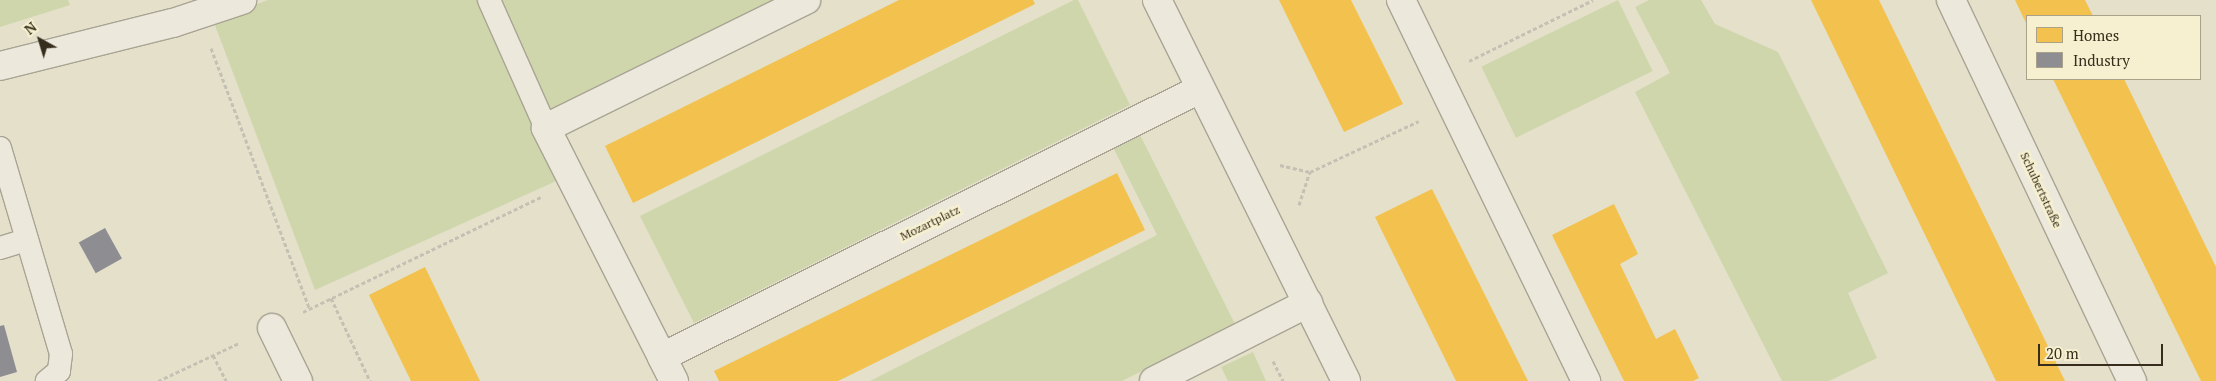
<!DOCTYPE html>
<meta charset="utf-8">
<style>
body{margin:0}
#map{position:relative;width:2216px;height:381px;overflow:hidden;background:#e4e0ca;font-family:"PT Serif",serif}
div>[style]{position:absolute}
.green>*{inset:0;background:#cfd6ac;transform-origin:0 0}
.homes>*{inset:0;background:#f2c14e}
.industry>*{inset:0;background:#8d8d92;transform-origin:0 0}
.path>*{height:3px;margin-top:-1.5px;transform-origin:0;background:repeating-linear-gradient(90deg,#c4c1b4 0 4px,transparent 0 6.5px)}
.roads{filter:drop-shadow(1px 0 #a9a494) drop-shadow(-1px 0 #a9a494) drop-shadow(0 1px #a9a494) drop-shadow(0 -1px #a9a494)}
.lane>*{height:22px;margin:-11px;padding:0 11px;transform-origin:11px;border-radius:11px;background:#ece9dc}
.street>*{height:28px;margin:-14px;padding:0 14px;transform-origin:14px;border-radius:14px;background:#ece9dc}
span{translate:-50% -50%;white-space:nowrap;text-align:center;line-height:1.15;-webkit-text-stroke:5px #f6f0d0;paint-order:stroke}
.street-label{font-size:12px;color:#372d1c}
.legend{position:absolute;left:2026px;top:15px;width:175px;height:65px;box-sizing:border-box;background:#f6f0d0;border:1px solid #aaa288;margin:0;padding:6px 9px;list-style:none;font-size:15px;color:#372d1c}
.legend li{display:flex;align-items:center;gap:10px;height:25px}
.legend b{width:25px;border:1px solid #aaa288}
.north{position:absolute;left:15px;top:15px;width:50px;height:50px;-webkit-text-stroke:4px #f6f0d0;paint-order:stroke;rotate:321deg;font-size:14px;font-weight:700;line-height:20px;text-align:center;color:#372d1c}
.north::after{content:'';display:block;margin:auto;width:18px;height:22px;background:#372d1c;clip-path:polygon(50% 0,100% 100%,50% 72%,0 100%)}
.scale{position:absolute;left:2038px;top:344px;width:125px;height:22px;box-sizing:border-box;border:2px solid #372d1c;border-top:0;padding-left:6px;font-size:15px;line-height:18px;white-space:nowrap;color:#372d1c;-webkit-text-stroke:4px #f6f0d0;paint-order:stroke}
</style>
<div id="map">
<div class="green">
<div style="clip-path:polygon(0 0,68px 0,70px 5px,0 27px)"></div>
<div style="clip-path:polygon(268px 0,792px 0,537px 124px,563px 178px,315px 290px,213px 20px)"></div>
<div style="clip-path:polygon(1074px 0,1078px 0,1130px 105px,694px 323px,640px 216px)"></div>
<div style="left:1618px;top:0;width:79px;height:152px;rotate:64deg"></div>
<div style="clip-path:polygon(1649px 0,1701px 0,1715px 24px,1778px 52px,1888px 273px,1848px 293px,1877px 358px,1829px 381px,1782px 381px,1635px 92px,1670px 73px,1635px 7px)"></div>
<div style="clip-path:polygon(1139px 133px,1235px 324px,1122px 381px,870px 381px,1157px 235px,1113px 147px)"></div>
<div style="clip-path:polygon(1253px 352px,1266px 381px,1228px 381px,1221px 367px)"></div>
</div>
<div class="homes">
<div style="clip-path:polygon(899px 0,1033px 0,1035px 4px,633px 203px,605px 146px)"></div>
<div style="clip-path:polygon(1279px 0,1351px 0,1403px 104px,1344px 132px)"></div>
<div style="clip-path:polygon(1811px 0,1879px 0,2065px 381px,1996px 381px)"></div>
<div style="clip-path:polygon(2015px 0,2085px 0,2093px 16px,2027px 16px,2027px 25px)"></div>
<div style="clip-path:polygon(2053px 79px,2124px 79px,2216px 267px,2216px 381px,2201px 381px)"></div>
<div style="clip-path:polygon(1117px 173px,1145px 230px,838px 381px,719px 381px,714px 371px)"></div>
<div style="clip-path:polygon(1432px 189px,1528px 381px,1456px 381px,1375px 217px)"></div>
<div style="clip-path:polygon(1614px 204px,1638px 254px,1620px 264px,1656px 339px,1675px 329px,1699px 378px,1693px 381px,1624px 381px,1552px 235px)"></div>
<div style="clip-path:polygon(425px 267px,453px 325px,480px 381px,411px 381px,369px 295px)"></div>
</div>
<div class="industry">
<div style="left:105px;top:228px;width:35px;height:30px;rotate:61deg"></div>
<div style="clip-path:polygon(4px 325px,17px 372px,0 377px,0 326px)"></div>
</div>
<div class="path">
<div style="left:211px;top:48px;width:278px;rotate:69.3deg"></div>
<div style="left:1469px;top:61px;width:138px;rotate:-26.2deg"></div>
<div style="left:1280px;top:165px;width:31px;rotate:13deg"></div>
<div style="left:1310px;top:172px;width:120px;rotate:-25.1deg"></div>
<div style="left:1299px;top:205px;width:35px;rotate:-72deg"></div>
<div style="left:331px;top:298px;width:92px;rotate:64.8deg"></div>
<div style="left:303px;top:312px;width:264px;rotate:-25.8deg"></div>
<div style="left:213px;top:355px;width:29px;rotate:63deg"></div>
<div style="left:1273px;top:361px;width:22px;rotate:63deg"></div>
<div style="left:158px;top:381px;width:89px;rotate:-25.1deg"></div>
</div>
<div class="roads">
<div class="lane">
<div style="left:489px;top:0;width:140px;rotate:66deg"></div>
<div style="left:0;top:148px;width:215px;rotate:73.5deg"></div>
<div style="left:61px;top:354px;width:17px;rotate:97deg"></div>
<div style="left:59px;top:371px;width:16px;rotate:140deg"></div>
<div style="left:0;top:248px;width:28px;rotate:-17deg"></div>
</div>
<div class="street">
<div style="left:1157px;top:0;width:425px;rotate:63.6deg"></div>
<div style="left:1401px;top:0;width:424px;rotate:64.1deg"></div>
<div style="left:1951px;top:0;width:422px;rotate:64.6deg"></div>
<div style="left:0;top:66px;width:178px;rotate:-14deg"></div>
<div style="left:173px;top:23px;width:73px;rotate:-18.4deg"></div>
<div style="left:272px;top:328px;width:59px;rotate:63.9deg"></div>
<div style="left:662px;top:357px;width:257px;rotate:-116.9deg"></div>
<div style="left:546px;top:128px;width:290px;rotate:-26.2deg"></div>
<div style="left:674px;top:381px;width:27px;rotate:-117deg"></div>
<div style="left:662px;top:357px;width:599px;rotate:-26.48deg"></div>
<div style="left:1154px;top:381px;width:173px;rotate:-26.9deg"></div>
</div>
</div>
<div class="street-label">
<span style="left:2041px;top:190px;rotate:65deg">Schubertstraße</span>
<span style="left:930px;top:223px;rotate:-26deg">Mozartplatz</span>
</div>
<ul class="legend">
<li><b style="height:14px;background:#f2c14e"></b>Homes</li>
<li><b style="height:14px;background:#8d8d92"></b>Industry</li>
</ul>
<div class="north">N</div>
<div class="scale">20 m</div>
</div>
